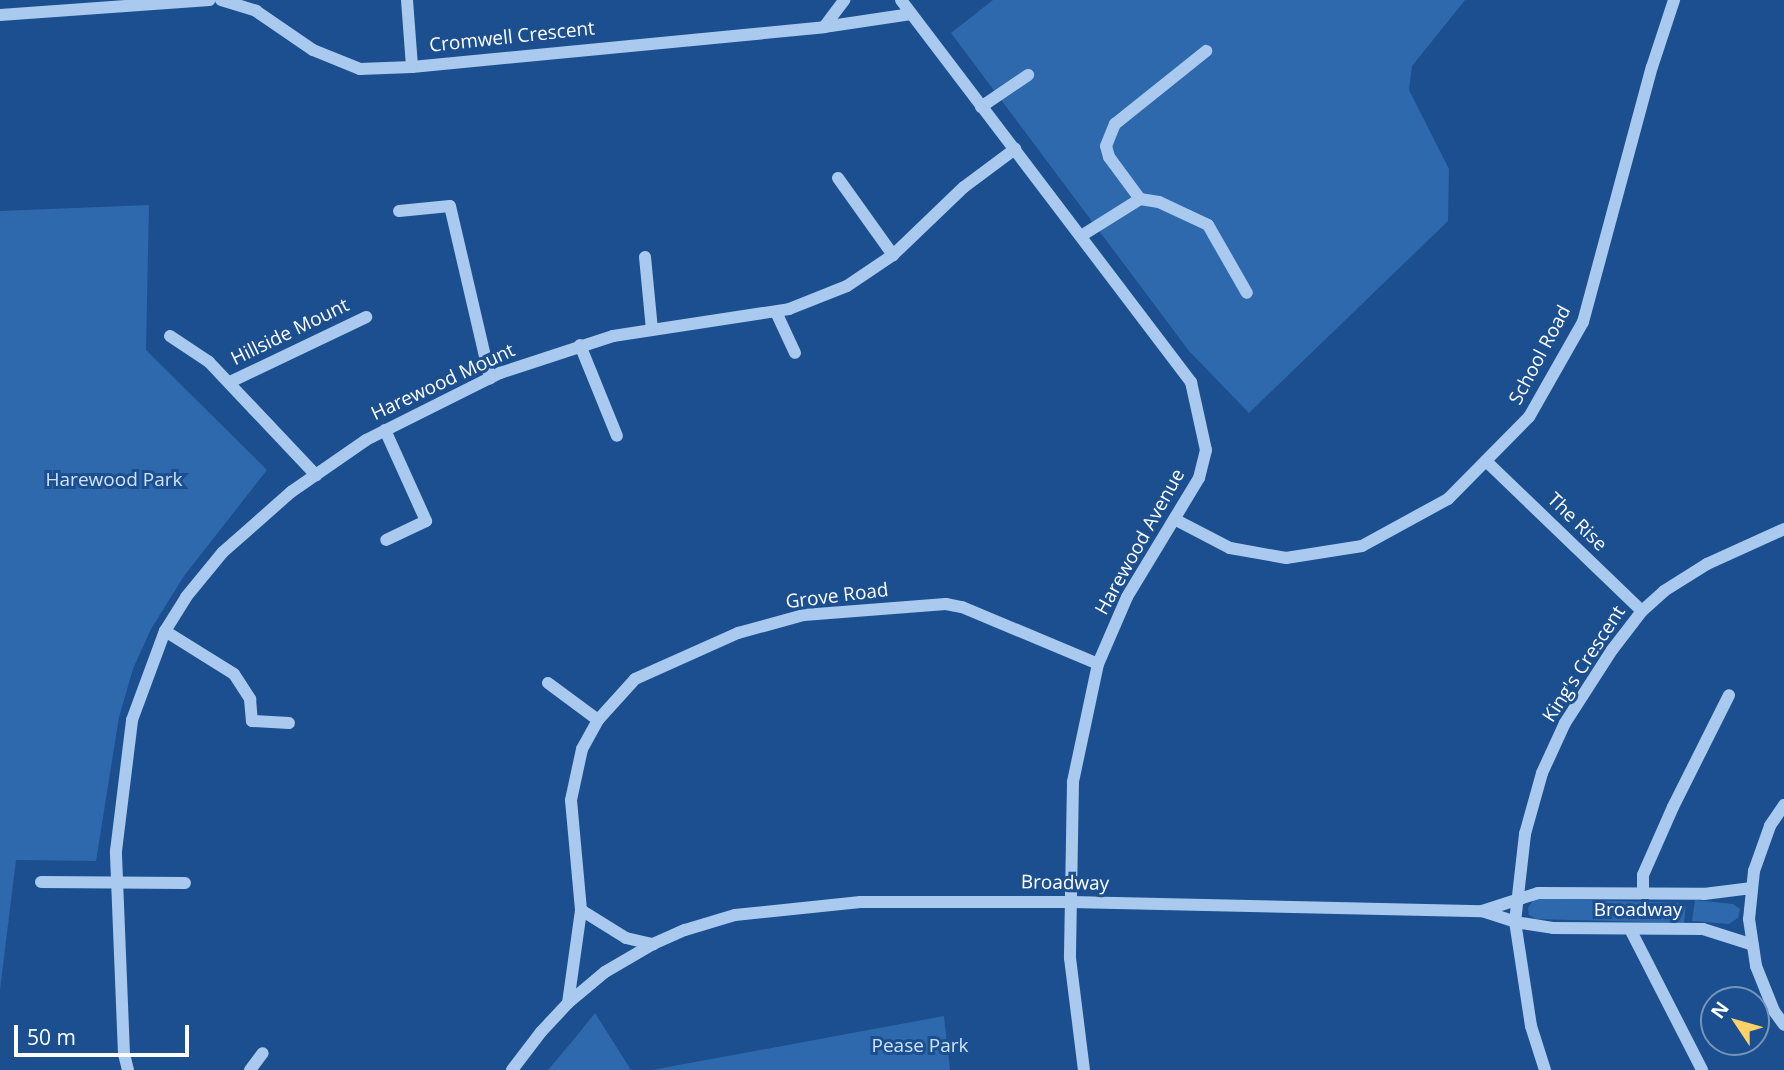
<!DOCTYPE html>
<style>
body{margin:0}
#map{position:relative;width:1784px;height:1070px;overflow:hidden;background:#1b4f8f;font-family:"Open Sans",sans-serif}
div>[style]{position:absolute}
.green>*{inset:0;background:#2e69ad}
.minor>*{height:12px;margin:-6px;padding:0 6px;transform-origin:6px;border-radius:6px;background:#a9c9ee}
span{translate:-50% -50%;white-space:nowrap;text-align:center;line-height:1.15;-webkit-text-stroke:6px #1b4f8f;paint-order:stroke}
.street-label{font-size:19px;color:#fff}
.park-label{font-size:19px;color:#cfe3fa}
.north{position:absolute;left:1700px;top:986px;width:70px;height:70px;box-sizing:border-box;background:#1b4f8f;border:2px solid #7695bc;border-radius:50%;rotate:306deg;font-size:19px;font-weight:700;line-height:28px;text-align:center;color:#fff}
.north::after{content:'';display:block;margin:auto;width:24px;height:32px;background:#ffd166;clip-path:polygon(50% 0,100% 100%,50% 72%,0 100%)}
.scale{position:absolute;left:14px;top:1025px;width:175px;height:32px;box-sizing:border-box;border:4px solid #fff;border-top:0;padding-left:9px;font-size:21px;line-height:24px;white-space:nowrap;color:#fff;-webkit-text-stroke:5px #1b4f8f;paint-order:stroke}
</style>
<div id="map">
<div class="green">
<div style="clip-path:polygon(993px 0,1465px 0,1412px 66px,1409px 90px,1449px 169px,1448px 221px,1249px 413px,1189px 351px,951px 33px)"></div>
<div style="clip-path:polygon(149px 205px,146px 350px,267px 470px,184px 576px,151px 629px,133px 669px,119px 717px,96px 861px,16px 860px,0 990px,0 211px)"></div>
<div style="clip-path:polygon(1534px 899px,1547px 899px,1686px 903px,1684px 923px,1536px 919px,1529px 915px,1528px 908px)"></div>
<div style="clip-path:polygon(1695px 900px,1733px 904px,1740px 909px,1738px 918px,1729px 924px,1692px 921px)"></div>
<div style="clip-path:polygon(595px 1013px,631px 1070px,548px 1070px,575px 1038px)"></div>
<div style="clip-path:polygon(944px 1016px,950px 1070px,652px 1070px)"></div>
</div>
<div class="minor">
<div style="left:221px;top:0;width:37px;rotate:17deg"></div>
<div style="left:256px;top:11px;width:69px;rotate:34.4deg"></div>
<div style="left:313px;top:50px;width:51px;rotate:22deg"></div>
<div style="left:360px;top:69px;width:52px;rotate:-2.2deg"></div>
<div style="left:412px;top:67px;width:414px;rotate:-5.5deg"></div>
<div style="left:824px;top:27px;width:88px;rotate:-8.5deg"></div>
<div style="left:407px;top:0;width:67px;rotate:85.7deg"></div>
<div style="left:901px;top:0;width:480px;rotate:52.8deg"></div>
<div style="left:1191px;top:382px;width:70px;rotate:77.6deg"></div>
<div style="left:1206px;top:450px;width:29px;rotate:104deg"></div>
<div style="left:1199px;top:478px;width:139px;rotate:121.2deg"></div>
<div style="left:1127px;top:597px;width:73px;rotate:113.4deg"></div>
<div style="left:1098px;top:664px;width:121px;rotate:102deg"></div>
<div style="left:1073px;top:782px;width:176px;rotate:91deg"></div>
<div style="left:1070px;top:958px;width:113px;rotate:82.9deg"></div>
<div style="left:0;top:15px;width:210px;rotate:-4.1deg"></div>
<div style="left:824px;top:27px;width:34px;rotate:-53deg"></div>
<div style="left:981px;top:107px;width:57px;rotate:-34.2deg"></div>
<div style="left:838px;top:178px;width:95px;rotate:54.5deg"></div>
<div style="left:1140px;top:199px;width:52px;rotate:-126.4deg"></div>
<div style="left:1109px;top:157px;width:11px;rotate:-105deg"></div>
<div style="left:1106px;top:146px;width:24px;rotate:-68deg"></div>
<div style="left:1115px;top:124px;width:117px;rotate:-38.7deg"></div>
<div style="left:399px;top:211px;width:51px;rotate:-5.6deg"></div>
<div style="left:450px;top:206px;width:177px;rotate:76.9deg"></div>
<div style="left:1081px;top:236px;width:70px;rotate:-32.1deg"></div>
<div style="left:1140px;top:199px;width:19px;rotate:9deg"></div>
<div style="left:1159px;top:202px;width:54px;rotate:25.1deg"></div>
<div style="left:1208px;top:225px;width:78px;rotate:60.2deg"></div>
<div style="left:645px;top:257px;width:73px;rotate:84.5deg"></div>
<div style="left:776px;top:312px;width:45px;rotate:65.1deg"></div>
<div style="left:170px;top:336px;width:47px;rotate:33.7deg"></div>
<div style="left:209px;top:362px;width:156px;rotate:46.6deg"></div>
<div style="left:580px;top:345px;width:98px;rotate:67.9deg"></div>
<div style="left:230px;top:382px;width:151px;rotate:-25.5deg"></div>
<div style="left:385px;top:430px;width:100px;rotate:65.7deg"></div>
<div style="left:426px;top:521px;width:44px;rotate:154.6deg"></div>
<div style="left:1486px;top:461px;width:216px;rotate:43.9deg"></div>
<div style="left:1176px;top:520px;width:61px;rotate:27.4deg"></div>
<div style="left:1230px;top:548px;width:57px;rotate:10.1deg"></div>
<div style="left:1286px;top:558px;width:77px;rotate:-9deg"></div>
<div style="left:1362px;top:546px;width:98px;rotate:-28.7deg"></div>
<div style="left:1448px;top:499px;width:115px;rotate:-45.4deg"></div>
<div style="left:1529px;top:417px;width:109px;rotate:-60.4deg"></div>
<div style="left:1583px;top:322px;width:264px;rotate:-74.9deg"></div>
<div style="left:1652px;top:67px;width:71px;rotate:-71.8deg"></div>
<div style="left:165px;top:631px;width:81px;rotate:31.9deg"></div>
<div style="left:234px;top:674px;width:30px;rotate:57deg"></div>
<div style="left:250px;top:699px;width:22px;rotate:85deg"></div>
<div style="left:252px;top:721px;width:37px;rotate:3deg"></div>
<div style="left:548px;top:683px;width:62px;rotate:36.5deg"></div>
<div style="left:1784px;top:805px;width:25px;rotate:124deg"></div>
<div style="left:1770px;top:826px;width:48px;rotate:109.6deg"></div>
<div style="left:1754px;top:871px;width:48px;rotate:95.9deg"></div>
<div style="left:1749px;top:919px;width:48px;rotate:81.5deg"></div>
<div style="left:1756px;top:966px;width:48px;rotate:68.2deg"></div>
<div style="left:1774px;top:1011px;width:17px;rotate:54deg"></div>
<div style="left:41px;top:882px;width:144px;rotate:0.4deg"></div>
<div style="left:1643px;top:893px;width:18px;rotate:-90deg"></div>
<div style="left:1643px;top:875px;width:74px;rotate:-66.2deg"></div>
<div style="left:1673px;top:807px;width:125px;rotate:-63.4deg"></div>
<div style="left:581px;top:910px;width:53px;rotate:31.9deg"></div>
<div style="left:626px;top:938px;width:28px;rotate:13deg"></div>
<div style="left:1482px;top:911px;width:59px;rotate:-17.8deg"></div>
<div style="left:1538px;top:893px;width:166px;rotate:0.3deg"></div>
<div style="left:1704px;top:894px;width:48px;rotate:-7.1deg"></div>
<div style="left:1630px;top:929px;width:158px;rotate:62.9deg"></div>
<div style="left:568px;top:1003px;width:94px;rotate:-82deg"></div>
<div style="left:581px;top:910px;width:110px;rotate:-95.2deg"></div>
<div style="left:571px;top:800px;width:52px;rotate:-77.8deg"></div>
<div style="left:582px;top:749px;width:33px;rotate:-61deg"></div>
<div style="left:598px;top:720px;width:55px;rotate:-47.9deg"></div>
<div style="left:635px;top:679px;width:113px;rotate:-24.1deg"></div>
<div style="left:738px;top:633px;width:68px;rotate:-15.3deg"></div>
<div style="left:804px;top:615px;width:142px;rotate:-4.4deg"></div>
<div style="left:946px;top:604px;width:16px;rotate:11deg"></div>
<div style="left:962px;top:607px;width:147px;rotate:22.7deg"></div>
<div style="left:128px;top:1070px;width:16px;rotate:-104deg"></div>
<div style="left:124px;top:1054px;width:203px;rotate:-92.3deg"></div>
<div style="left:116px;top:851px;width:132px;rotate:-83deg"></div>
<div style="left:132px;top:720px;width:95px;rotate:-69.7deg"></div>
<div style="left:165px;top:631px;width:40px;rotate:-58deg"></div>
<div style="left:186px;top:597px;width:58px;rotate:-50.6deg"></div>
<div style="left:223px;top:552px;width:91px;rotate:-41.4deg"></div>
<div style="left:291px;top:492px;width:91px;rotate:-34.7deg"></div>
<div style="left:366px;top:440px;width:150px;rotate:-26.6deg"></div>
<div style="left:500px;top:373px;width:119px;rotate:-18.1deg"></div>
<div style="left:613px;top:336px;width:178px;rotate:-8.7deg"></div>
<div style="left:789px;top:309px;width:62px;rotate:-21.6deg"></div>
<div style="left:847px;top:286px;width:55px;rotate:-34deg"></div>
<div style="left:893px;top:255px;width:98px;rotate:-43.8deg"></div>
<div style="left:964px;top:187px;width:64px;rotate:-36.7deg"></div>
<div style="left:250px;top:1070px;width:21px;rotate:-53deg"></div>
<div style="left:512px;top:1070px;width:48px;rotate:-52.7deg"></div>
<div style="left:541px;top:1032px;width:40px;rotate:-47deg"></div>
<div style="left:568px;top:1003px;width:48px;rotate:-40deg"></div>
<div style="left:605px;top:972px;width:56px;rotate:-30.3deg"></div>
<div style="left:653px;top:944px;width:35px;rotate:-24deg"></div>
<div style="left:685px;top:930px;width:52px;rotate:-16.7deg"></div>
<div style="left:735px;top:915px;width:126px;rotate:-5.9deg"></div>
<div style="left:860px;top:902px;width:211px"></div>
<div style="left:1071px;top:902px;width:411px;rotate:1.3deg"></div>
<div style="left:1482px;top:911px;width:35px;rotate:18deg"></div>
<div style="left:1515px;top:922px;width:38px;rotate:9deg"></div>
<div style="left:1553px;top:928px;width:150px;rotate:0.4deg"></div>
<div style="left:1703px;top:929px;width:52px;rotate:17.7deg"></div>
<div style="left:1545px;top:1070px;width:46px;rotate:-107.7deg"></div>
<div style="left:1531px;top:1026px;width:105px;rotate:-98.7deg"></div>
<div style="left:1515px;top:922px;width:89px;rotate:-83.5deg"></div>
<div style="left:1525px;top:834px;width:63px;rotate:-74.4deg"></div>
<div style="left:1542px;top:773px;width:55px;rotate:-65.3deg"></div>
<div style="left:1565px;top:723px;width:87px;rotate:-57.2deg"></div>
<div style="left:1612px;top:650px;width:49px;rotate:-52.4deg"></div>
<div style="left:1642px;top:611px;width:30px;rotate:-42deg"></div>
<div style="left:1664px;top:591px;width:51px;rotate:-32.1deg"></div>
<div style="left:1707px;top:564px;width:85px;rotate:-24.4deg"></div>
</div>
<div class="street-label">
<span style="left:512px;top:37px;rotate:-6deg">Cromwell Crescent</span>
<span style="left:290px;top:332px;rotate:-26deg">Hillside Mount</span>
<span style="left:1540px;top:355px;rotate:-62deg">School Road</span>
<span style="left:443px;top:382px;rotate:-25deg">Harewood Mount</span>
<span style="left:1577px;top:522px;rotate:44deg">The Rise</span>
<span style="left:1140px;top:542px;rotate:-61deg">Harewood Avenue</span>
<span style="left:837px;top:596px;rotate:-7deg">Grove Road</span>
<span style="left:1584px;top:664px;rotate:-57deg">King's Crescent</span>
<span style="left:1065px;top:883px;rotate:1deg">Broadway</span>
<span style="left:1638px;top:910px">Broadway</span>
</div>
<div class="park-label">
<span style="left:114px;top:480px">Harewood Park</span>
<span style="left:920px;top:1046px">Pease Park</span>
</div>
<div class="north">N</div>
<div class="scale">50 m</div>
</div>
